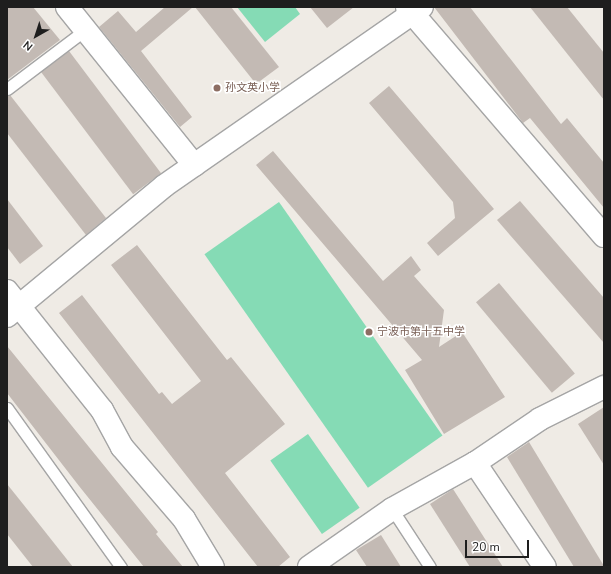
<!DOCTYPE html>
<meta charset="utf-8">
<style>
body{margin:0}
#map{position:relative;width:611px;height:574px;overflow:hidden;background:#efebe5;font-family:"Nunito Sans","Noto Sans SC",sans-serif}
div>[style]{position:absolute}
.pitch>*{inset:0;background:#85dbb5;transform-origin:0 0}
.building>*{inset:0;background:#c3bab4;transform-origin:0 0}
.roads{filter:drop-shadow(1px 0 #a5a5a5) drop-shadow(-1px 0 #a5a5a5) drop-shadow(0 1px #a5a5a5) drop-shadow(0 -1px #a5a5a5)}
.lane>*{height:11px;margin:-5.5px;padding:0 5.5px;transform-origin:5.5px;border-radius:5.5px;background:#fff}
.street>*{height:22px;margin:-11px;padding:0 11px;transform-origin:11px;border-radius:11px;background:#fff}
.dots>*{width:11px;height:11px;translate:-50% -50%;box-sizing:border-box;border:2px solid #fff;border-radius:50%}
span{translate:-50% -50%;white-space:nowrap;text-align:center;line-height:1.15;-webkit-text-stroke:3px #fff;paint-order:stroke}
.education-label{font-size:11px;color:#785e54}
.left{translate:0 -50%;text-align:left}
.frame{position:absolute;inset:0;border:8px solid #1e1e1e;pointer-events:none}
.north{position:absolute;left:16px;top:16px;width:40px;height:40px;-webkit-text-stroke:3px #fff;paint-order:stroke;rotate:219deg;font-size:11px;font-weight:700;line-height:16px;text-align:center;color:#1e1e1e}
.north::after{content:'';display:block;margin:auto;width:14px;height:18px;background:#1e1e1e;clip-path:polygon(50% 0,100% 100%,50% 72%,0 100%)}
.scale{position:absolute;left:465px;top:540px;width:64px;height:18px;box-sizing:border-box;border:2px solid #1e1e1e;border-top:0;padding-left:5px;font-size:12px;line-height:14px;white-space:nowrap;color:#1e1e1e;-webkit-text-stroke:3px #fff;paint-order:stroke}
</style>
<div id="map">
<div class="pitch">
<div style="clip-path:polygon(237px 7px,295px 7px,300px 14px,265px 42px)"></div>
<div style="left:279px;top:202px;width:285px;height:91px;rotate:55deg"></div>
<div style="left:308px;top:434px;width:90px;height:46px;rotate:55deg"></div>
</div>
<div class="building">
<div style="clip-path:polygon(7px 7px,33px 7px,60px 40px,7px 80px)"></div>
<div style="clip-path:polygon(165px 7px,193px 7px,141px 51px,192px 117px,180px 127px,99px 27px,118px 11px,136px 32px)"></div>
<div style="clip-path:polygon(195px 7px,231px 7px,279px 67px,256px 84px)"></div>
<div style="clip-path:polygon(310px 7px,354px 7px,327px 28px)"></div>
<div style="clip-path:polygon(434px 7px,470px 7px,561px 124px,567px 118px,604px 163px,604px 208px,530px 118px,523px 123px,520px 119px)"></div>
<div style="clip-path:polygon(530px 7px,567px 7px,604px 53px,604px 100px)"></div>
<div style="left:69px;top:51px;width:153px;height:35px;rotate:53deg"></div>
<div style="clip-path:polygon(389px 86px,494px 209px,438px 256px,427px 243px,455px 218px,453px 202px,369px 103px)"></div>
<div style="clip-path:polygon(10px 95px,106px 218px,86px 235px,7px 133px,7px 96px)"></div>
<div style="clip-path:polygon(273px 151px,383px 281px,411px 256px,421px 270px,414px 276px,444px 310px,439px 347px,462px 332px,505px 397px,444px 434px,405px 370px,422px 360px,256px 165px)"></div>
<div style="clip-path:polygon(7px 199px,43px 246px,20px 264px,7px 247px)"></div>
<div style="clip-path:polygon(520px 201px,604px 298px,604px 343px,497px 220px)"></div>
<div style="clip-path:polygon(137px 245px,227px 360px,231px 357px,285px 424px,225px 473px,290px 557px,278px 567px,258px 567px,59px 313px,82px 295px,159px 394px,162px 392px,172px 404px,201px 381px,111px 265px)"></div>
<div style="left:499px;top:283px;width:118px;height:30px;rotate:50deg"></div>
<div style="clip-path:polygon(7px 346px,158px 532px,156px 534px,183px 567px,144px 567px,79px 486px,7px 393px)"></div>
<div style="clip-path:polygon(604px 407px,604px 465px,578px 424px)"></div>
<div style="clip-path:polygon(529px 442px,604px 566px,604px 567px,574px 567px,507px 457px)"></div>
<div style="clip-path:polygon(7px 484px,31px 514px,73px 567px,33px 567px,7px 534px)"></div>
<div style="clip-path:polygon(453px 489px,503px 567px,470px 567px,430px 504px)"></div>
<div style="clip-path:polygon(381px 535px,401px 567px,367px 567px,356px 550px)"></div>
</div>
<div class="roads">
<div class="lane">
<div style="left:7px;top:89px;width:98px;rotate:-37.1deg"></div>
<div style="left:7px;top:408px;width:196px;rotate:54.4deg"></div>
<div style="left:392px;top:509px;width:69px;rotate:56.8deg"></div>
</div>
<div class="street">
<div style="left:67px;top:7px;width:203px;rotate:51.2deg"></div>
<div style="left:407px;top:7px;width:302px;rotate:49.3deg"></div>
<div style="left:7px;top:291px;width:152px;rotate:51.4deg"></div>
<div style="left:102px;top:410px;width:42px;rotate:61.6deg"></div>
<div style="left:122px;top:447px;width:95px;rotate:49.3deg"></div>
<div style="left:184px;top:519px;width:56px;rotate:58.9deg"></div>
<div style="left:7px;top:316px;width:204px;rotate:-39.6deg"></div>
<div style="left:164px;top:186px;width:314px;rotate:-34.8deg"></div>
<div style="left:475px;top:463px;width:125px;rotate:56.1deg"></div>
<div style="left:309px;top:567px;width:101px;rotate:-34.9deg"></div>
<div style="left:392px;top:509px;width:95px;rotate:-29deg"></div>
<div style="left:475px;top:463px;width:78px;rotate:-34.1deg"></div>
<div style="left:540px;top:419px;width:72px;rotate:-26.6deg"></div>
</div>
</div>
<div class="dots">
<div style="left:217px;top:88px;background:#8d6e63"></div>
<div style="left:369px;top:332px;background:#8d6e63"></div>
</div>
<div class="education-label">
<span class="left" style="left:225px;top:88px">孙文英小学</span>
<span class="left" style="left:377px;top:332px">宁波市第十五中学</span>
</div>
<div class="frame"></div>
<div class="north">N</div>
<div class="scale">20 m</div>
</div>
